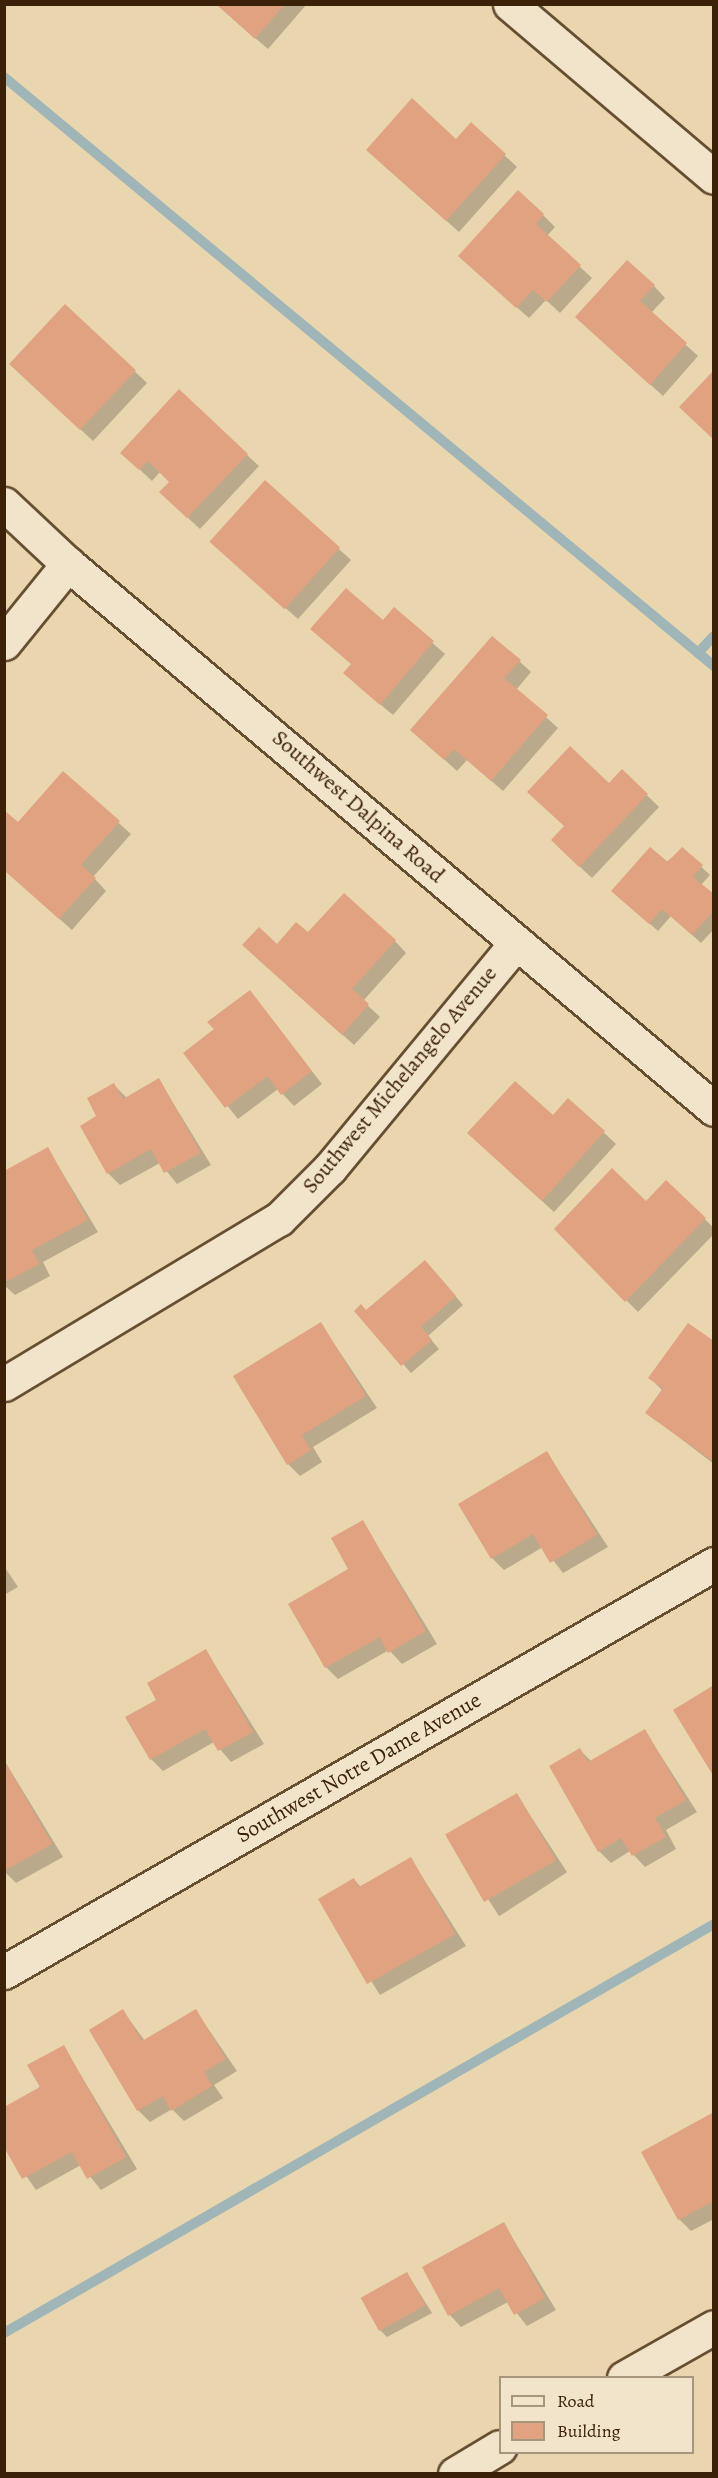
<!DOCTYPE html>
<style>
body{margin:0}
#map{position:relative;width:718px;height:2478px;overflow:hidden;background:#e9d5ae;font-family:Alegreya,serif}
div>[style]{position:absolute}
.shadow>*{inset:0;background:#0003;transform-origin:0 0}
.stream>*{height:10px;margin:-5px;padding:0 5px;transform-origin:5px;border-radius:5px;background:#9fb5b8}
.building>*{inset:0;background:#e0a281;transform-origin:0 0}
.roads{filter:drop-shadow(2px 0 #664e31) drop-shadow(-2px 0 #664e31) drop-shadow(0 2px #664e31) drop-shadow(0 -2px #664e31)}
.minor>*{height:33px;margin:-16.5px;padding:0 16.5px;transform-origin:16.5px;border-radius:16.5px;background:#f1e4ca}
.tertiary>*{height:33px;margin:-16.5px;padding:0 16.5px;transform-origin:16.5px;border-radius:16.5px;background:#f1e4ca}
span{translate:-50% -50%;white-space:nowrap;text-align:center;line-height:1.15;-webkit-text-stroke:4.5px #f1e4ca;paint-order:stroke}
.street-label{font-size:22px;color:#3b2107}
.frame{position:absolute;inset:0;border:6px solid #3b2107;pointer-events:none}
.legend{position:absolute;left:499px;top:2376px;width:195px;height:78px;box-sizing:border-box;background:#f1e4ca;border:2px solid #a8967c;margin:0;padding:8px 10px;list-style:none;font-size:18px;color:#3b2107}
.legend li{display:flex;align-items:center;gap:12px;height:30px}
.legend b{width:30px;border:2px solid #a8967c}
</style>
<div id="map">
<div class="shadow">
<div style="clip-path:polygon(216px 4px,307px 4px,268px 49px)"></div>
<div style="clip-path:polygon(471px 124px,517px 167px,459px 232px,380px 162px,456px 141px)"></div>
<div style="clip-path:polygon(543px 215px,555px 227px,547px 236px,592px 278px,560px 313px,546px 300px,529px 318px,472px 268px)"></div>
<div style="clip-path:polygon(654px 286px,665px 298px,651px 313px,698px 356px,663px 396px,589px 329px)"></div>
<div style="clip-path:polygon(65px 306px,147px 383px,93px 441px,23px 376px)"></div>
<div style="clip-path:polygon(122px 453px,247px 455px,259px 466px,200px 529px,173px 504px,171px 482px,160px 472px,152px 481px)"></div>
<div style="clip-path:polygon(265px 482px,351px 560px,298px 619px,224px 554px)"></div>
<div style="clip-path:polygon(394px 609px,445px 654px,393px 715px,357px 685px,352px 665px)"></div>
<div style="clip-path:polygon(519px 661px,531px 672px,516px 690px,558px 728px,503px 791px,467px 760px,457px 771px,412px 730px)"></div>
<div style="clip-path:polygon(622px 771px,659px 807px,592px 878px,564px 852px)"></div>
<div style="clip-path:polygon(63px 773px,131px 834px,93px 877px,106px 891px,72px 930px,4px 870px,18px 824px)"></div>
<div style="clip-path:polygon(682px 849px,710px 875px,701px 885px,714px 896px,714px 929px,701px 943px,671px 916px,658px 931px,622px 899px)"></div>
<div style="clip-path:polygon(308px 934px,395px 941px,406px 953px,363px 1001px,380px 1017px,354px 1045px,256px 957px)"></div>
<div style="clip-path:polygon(250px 992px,322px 1084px,294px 1106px,278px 1089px,238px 1119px,185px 1053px,216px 1030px)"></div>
<div style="clip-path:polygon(159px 1080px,211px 1165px,177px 1184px,160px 1163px,120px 1185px,108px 1173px,98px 1116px,114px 1085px,127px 1098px)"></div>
<div style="clip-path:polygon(569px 1100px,616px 1144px,554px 1212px,481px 1145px,553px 1117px)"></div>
<div style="clip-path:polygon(48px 1149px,98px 1232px,43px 1262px,50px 1276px,15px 1295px,4px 1285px,4px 1172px)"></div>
<div style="clip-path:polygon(666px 1182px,714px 1228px,714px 1234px,638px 1312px,556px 1229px,646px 1203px)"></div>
<div style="clip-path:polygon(433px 1270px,463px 1305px,428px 1336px,439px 1349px,411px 1373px,356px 1311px,367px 1312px)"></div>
<div style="clip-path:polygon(321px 1324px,377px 1408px,313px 1447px,322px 1462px,300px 1476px,288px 1464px)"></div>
<div style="clip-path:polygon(714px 1343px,714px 1464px,647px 1413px,663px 1391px,650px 1378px)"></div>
<div style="clip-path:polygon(547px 1453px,608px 1547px,563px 1573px,543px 1547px,504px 1570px,492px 1558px)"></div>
<div style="clip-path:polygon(363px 1522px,437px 1644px,402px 1664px,389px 1650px,338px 1679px,326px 1667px)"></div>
<div style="clip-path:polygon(4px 1566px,18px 1587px,4px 1595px)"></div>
<div style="clip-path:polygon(206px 1651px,264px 1744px,231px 1762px,214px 1742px,163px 1771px,151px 1759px,158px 1700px)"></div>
<div style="clip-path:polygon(645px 1731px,697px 1812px,666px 1830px,676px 1849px,645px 1867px,630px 1851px,611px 1863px,599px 1851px,580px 1750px,591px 1761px)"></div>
<div style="clip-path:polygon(4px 1760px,63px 1857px,16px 1883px,4px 1871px)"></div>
<div style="left:517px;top:1795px;width:92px;height:81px;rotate:57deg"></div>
<div style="clip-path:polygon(411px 1859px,466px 1946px,380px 1995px,320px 1899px,354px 1880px,361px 1887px)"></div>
<div style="clip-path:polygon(123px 2011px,145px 2041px,196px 2011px,237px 2071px,214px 2085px,223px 2098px,184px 2121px,172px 2109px,150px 2122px,138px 2110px)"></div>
<div style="clip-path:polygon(64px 2047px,137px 2169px,101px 2190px,81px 2165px,36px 2190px,4px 2144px)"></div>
<div style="clip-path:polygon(714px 2114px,714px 2219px,691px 2231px,679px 2219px)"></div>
<div style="clip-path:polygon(504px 2224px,556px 2310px,527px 2326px,508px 2302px,461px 2327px,450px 2315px)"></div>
<div style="clip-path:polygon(407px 2273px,432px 2313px,387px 2337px,379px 2329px)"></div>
</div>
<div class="stream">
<div style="left:4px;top:77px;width:923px;rotate:39.68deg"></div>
<div style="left:698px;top:653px;width:23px;rotate:-47deg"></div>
<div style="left:4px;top:2333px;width:819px;rotate:-29.94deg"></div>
</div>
<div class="building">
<div style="clip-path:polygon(216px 4px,285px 4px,255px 39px)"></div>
<div style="clip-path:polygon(412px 98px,456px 139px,471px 122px,506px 154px,446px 221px,366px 150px)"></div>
<div style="clip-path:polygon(518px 190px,544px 214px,536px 224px,581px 265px,547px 302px,533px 290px,516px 308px,458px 256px)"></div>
<div style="clip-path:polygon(627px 260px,655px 285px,640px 301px,687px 343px,650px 385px,575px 317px)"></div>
<div style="left:65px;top:304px;width:97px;height:82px;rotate:43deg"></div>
<div style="clip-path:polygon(714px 370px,714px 440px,679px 407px)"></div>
<div style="clip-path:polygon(179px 389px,248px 454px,187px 518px,159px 492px,169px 482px,148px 461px,139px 470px,120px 453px)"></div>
<div style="left:265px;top:480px;width:101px;height:83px;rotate:42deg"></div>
<div style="clip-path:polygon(346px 588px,383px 620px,394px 607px,434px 641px,380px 705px,343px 673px,351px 664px,310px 629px)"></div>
<div style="clip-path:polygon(492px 636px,521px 660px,504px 678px,548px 715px,491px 781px,454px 749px,444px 760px,410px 730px)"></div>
<div style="clip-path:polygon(570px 746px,609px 783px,622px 769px,648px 794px,579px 867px,551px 840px,564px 826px,527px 792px)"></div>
<div style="clip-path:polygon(63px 771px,120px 821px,81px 865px,96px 878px,59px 919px,4px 870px,4px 810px,18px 822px)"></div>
<div style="clip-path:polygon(650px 847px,668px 862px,682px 847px,703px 865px,693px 877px,714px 894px,714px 911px,692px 935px,662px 909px,649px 924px,611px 891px)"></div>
<div style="clip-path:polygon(344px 893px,396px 940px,352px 989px,369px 1004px,342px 1035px,242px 945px,259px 927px,277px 944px,296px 922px,308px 932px)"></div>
<div style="clip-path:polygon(250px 990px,312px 1071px,281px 1095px,267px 1076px,225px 1108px,183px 1053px,214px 1029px,207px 1022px)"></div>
<div style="clip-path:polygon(159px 1078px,201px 1153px,164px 1173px,151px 1149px,107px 1174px,80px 1126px,96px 1116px,87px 1098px,114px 1083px,123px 1099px)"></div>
<div style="clip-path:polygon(515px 1081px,553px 1115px,568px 1098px,605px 1131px,542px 1201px,467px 1133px)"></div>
<div style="clip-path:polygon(48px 1147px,88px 1220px,32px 1250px,39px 1264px,4px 1283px,4px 1171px)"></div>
<div style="clip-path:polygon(612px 1168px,646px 1201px,666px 1180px,706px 1218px,625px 1302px,554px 1229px)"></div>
<div style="clip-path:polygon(425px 1260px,456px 1296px,421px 1327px,432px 1340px,401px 1366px,354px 1311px,361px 1304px,366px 1310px)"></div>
<div style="clip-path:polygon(321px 1322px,366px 1396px,302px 1435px,311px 1450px,287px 1465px,233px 1376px)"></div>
<div style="clip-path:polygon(688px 1323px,714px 1341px,714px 1462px,645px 1413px,663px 1388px,648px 1378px)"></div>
<div style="clip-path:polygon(547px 1451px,597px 1535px,550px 1563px,533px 1534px,491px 1559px,458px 1504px)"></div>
<div style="clip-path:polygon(363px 1520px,426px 1631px,388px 1653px,380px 1637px,325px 1668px,288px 1604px,348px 1569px,331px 1538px)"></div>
<div style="clip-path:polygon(206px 1649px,253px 1732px,218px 1751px,205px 1729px,150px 1760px,125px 1717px,156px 1700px,147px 1683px)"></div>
<div style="clip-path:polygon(714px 1685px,714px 1777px,673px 1710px)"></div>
<div style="clip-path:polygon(645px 1729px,686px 1800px,655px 1818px,666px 1837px,632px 1856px,621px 1838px,598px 1852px,549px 1766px,580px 1748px,588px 1762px)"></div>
<div style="clip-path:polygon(4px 1760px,52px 1844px,4px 1871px)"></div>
<div style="left:517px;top:1793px;width:78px;height:83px;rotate:60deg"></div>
<div style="clip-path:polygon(411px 1857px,455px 1934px,367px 1984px,318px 1899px,354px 1878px,359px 1887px)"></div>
<div style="clip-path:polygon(123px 2009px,142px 2041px,196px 2009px,226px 2059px,204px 2072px,212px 2086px,171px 2111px,163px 2096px,137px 2111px,89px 2030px)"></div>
<div style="clip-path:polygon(64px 2045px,126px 2157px,87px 2179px,72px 2152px,22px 2179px,4px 2147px,4px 2107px,40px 2087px,27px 2065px)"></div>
<div style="clip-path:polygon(714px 2112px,714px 2201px,678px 2220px,641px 2152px)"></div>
<div style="clip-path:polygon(504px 2222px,545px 2298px,514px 2315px,499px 2288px,448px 2316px,422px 2267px)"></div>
<div style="left:407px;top:2272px;width:38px;height:53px;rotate:61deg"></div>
</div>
<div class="roads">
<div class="minor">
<div style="left:4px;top:504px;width:88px;rotate:43.2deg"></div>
<div style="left:68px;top:564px;width:845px;rotate:40.15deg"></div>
<div style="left:4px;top:643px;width:102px;rotate:-51deg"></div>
<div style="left:4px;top:1384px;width:321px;rotate:-31deg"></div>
<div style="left:279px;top:1219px;width:72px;rotate:-45deg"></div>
<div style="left:330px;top:1168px;width:292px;rotate:-50.4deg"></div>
<div style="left:4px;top:1972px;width:819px;rotate:-29.88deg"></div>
<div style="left:624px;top:2378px;width:103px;rotate:-29.5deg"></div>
<div style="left:455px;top:2474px;width:52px;rotate:-31deg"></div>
</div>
<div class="tertiary">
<div style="left:510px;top:4px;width:267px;rotate:40.3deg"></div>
</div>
</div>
<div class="street-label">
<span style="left:358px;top:807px;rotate:41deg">Southwest Dalpina Road</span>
<span style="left:400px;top:1080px;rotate:-50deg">Southwest Michelangelo Avenue</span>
<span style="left:359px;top:1768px;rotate:-30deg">Southwest Notre Dame Avenue</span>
</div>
<div class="frame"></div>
<ul class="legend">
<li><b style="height:8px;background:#f1e4ca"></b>Road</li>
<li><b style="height:16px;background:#e0a281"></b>Building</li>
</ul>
</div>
